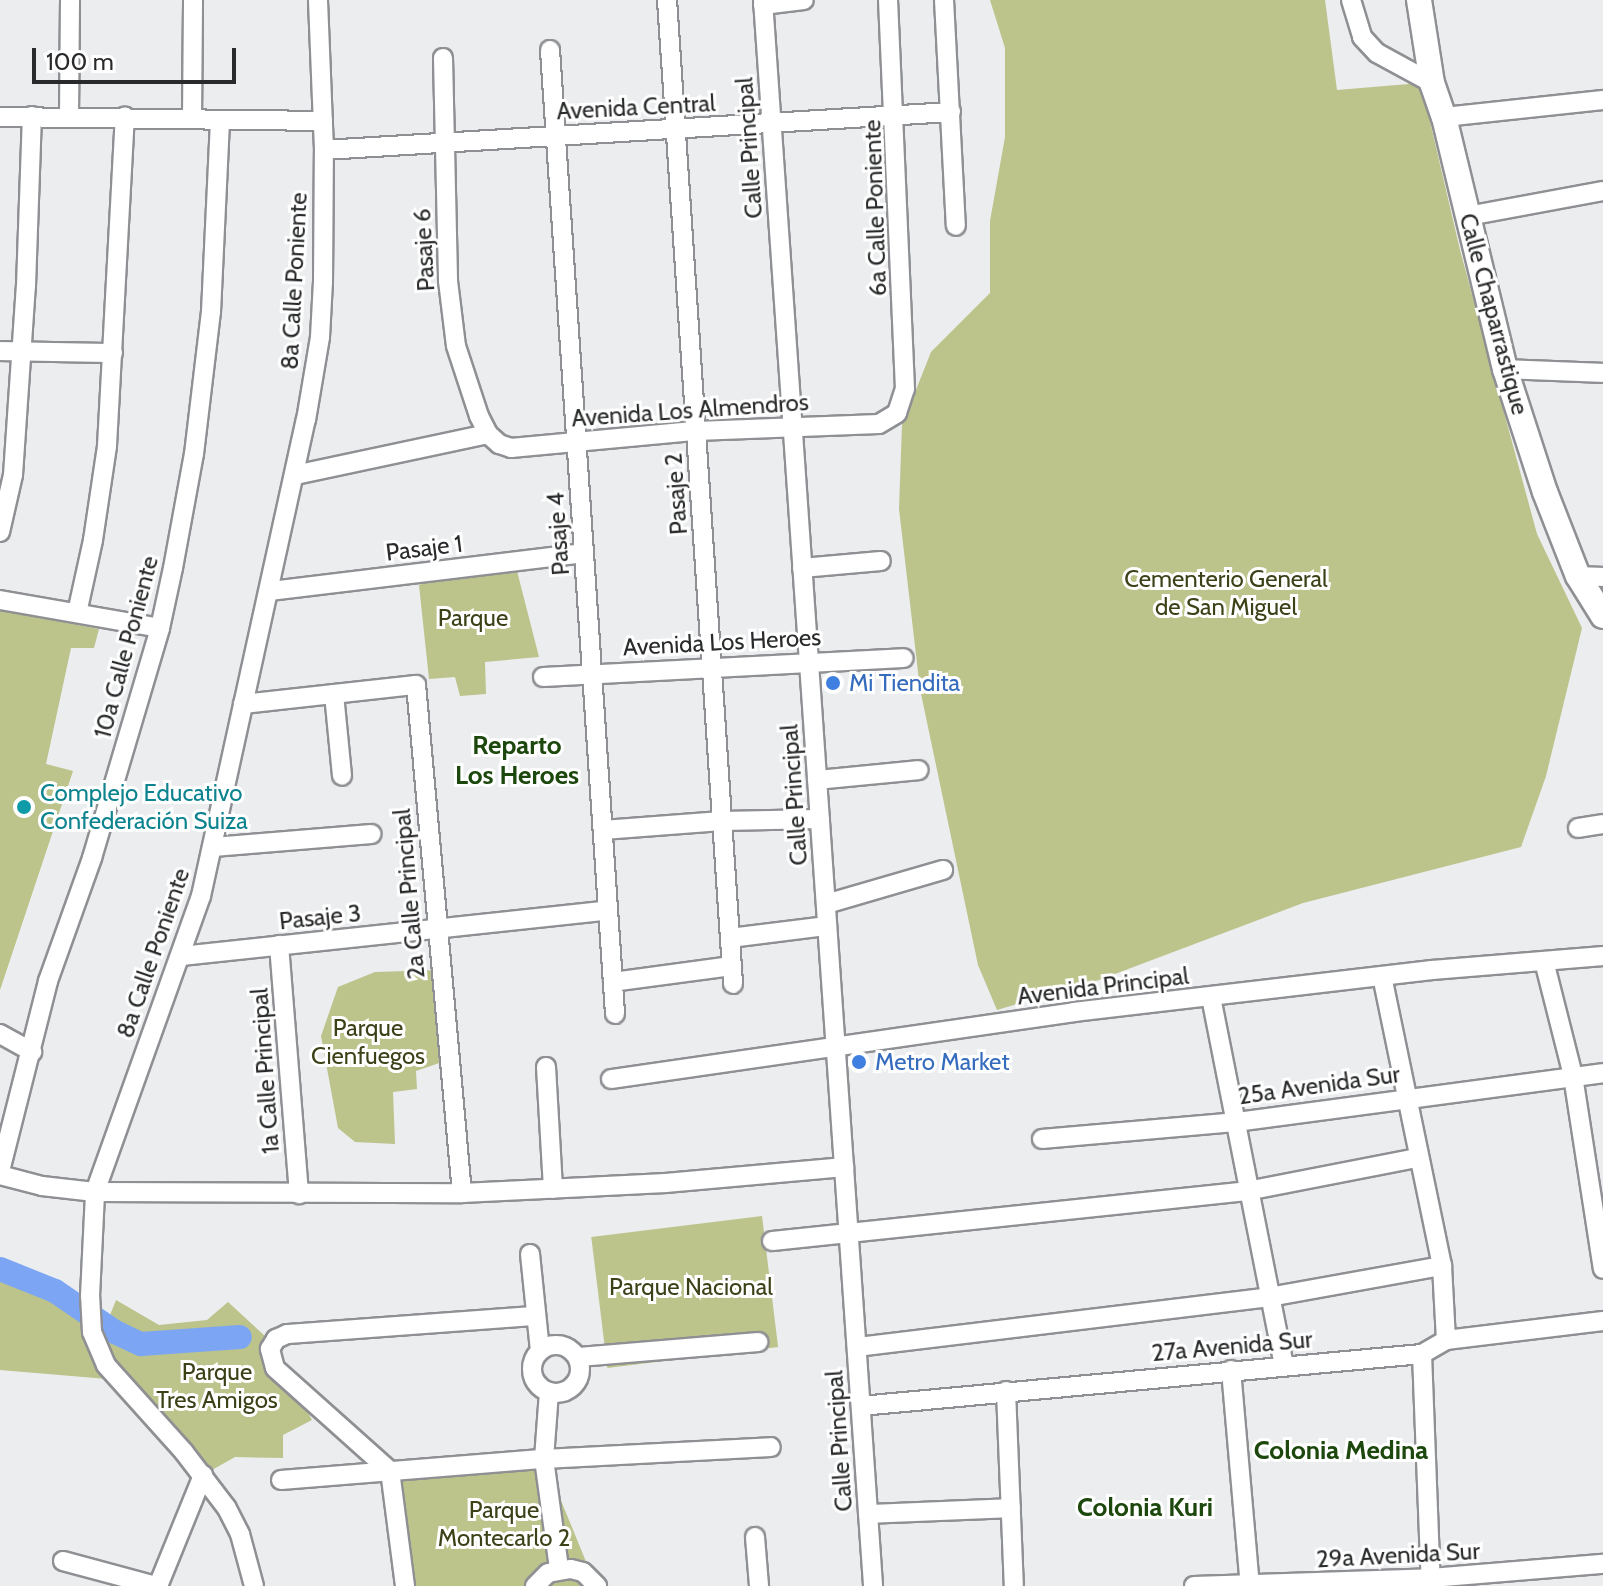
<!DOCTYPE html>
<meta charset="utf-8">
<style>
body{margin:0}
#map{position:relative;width:1603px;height:1586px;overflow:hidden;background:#ebedef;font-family:Cabin,sans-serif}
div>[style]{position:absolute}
.green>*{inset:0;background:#bcc38b;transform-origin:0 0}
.river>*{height:24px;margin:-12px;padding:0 12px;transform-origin:12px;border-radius:12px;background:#7ca6f4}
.roads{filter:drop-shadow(2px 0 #8f9093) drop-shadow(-2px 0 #8f9093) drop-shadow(0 2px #8f9093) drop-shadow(0 -2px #8f9093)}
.minor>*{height:18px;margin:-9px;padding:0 9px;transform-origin:9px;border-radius:9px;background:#fff}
.minor>.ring{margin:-9px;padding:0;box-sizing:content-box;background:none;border:18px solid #fff;border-radius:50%}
.major>*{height:24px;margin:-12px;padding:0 12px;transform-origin:12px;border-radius:12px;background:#fff}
.dots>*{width:22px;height:22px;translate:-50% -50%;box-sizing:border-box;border:4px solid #fff;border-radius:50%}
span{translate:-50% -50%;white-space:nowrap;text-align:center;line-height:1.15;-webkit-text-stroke:6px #fff;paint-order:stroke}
.street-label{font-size:24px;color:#292a2b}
.park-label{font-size:24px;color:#3d4118}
.shop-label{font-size:24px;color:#366cbe}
.left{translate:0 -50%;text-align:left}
.culture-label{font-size:24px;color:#0d838f}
.neighbourhood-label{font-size:26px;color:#1d480d;font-weight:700}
.scale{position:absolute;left:32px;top:48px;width:204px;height:36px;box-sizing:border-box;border:4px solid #292a2b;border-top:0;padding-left:10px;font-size:24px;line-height:28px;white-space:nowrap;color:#292a2b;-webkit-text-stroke:6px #fff;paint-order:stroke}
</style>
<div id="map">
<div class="green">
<div style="clip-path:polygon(990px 0,1325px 0,1337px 90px,1421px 83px,1460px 250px,1537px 534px,1582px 628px,1546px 776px,1521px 847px,1303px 903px,1099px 980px,997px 1010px,978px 965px,920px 689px,899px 509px,902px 425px,931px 352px,990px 293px,990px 221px,1005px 137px,1005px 48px)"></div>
<div style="clip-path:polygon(516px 567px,539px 657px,485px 662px,486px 694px,460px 696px,455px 677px,429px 679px,419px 585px,452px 574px)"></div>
<div style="clip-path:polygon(0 610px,99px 629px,94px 648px,71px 648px,46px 764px,73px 771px,0 990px)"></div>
<div style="clip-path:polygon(440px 970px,448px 1060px,416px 1071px,417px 1089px,393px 1092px,395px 1144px,355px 1142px,338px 1128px,321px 1036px,338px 987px,375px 972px)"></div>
<div style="left:762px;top:1216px;width:132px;height:172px;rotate:83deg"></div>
<div style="clip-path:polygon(0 1269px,55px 1291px,99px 1343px,116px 1300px,159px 1325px,207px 1320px,228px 1302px,266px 1337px,312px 1420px,283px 1435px,283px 1458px,235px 1457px,203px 1475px,119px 1380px,0 1370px)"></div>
<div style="clip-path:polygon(544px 1459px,596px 1586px,406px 1586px,390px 1471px)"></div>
</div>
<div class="river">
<div style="left:0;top:1269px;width:59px;rotate:21.8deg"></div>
<div style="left:55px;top:1291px;width:73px;rotate:34.3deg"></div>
<div style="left:115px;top:1332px;width:29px;rotate:25deg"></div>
<div style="left:141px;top:1344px;width:99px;rotate:-4deg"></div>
</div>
<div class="roads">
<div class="minor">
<div style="left:667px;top:0;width:986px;rotate:86.16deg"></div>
<div style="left:763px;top:0;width:1590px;rotate:86.03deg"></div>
<div style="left:944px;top:0;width:226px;rotate:87deg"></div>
<div style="left:1351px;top:0;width:39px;rotate:73deg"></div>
<div style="left:1362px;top:37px;width:22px;rotate:47deg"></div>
<div style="left:1377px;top:53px;width:63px;rotate:28.6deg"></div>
<div style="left:763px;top:5px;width:41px;rotate:-7deg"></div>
<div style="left:550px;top:50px;width:966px;rotate:86.14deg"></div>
<div style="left:443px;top:58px;width:223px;rotate:88.7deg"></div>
<div style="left:448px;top:281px;width:65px;rotate:83deg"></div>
<div style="left:456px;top:346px;width:74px;rotate:71.8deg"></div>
<div style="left:479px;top:416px;width:20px;rotate:63deg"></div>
<div style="left:488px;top:434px;width:15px;rotate:42deg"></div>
<div style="left:499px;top:444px;width:13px;rotate:18deg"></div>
<div style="left:511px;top:448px;width:186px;rotate:-5.3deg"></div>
<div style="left:696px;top:431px;width:183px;rotate:-2.2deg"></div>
<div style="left:879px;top:424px;width:21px;rotate:-31deg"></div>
<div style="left:897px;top:413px;width:25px;rotate:-72deg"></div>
<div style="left:905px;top:389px;width:389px;rotate:-92.5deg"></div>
<div style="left:69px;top:116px;width:116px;rotate:-89.5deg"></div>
<div style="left:0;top:117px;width:323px;rotate:0.7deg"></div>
<div style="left:1444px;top:117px;width:160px;rotate:-6.1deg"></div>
<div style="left:192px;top:119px;width:119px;rotate:-89.5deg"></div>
<div style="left:324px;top:150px;width:628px;rotate:-3.47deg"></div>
<div style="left:1468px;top:216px;width:137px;rotate:-10.5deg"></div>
<div style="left:0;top:351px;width:113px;rotate:1deg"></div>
<div style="left:1505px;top:369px;width:98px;rotate:2.3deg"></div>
<div style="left:295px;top:475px;width:197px;rotate:-12deg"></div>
<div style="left:0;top:532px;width:58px;rotate:-77.2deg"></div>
<div style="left:13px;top:475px;width:189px;rotate:-86.1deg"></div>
<div style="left:26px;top:286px;width:170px;rotate:-88deg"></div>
<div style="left:802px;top:568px;width:79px;rotate:-5.1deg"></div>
<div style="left:1578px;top:576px;width:25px;rotate:2deg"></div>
<div style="left:270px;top:591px;width:316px;rotate:-6.9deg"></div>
<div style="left:0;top:600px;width:162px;rotate:9.9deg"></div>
<div style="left:77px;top:613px;width:75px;rotate:-77.6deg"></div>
<div style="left:93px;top:540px;width:95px;rotate:-81.5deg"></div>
<div style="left:107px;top:446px;width:330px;rotate:-86.9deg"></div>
<div style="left:543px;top:677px;width:361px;rotate:-3deg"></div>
<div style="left:334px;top:694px;width:82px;rotate:84.4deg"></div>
<div style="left:243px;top:704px;width:174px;rotate:-6.3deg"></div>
<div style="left:416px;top:685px;width:510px;rotate:84.83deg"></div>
<div style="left:817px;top:780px;width:102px;rotate:-5.6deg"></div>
<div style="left:1578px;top:828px;width:25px;rotate:-9deg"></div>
<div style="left:603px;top:830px;width:119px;rotate:-4.3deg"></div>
<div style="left:722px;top:821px;width:98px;rotate:-1.2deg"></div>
<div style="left:213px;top:847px;width:159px;rotate:-4.7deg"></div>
<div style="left:826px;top:904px;width:122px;rotate:-16.2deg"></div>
<div style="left:730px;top:938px;width:98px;rotate:-7.1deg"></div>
<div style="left:279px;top:945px;width:250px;rotate:85.4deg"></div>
<div style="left:181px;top:956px;width:429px;rotate:-6.1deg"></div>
<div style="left:1544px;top:961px;width:119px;rotate:75.8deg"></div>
<div style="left:1573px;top:1076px;width:195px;rotate:81.2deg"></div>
<div style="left:1382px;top:976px;width:296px;rotate:78.3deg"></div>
<div style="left:1442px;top:1266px;width:74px;rotate:86.9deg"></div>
<div style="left:613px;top:982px;width:120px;rotate:-7.7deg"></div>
<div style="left:1211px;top:997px;width:376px;rotate:78.8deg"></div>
<div style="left:0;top:1034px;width:37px;rotate:29deg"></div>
<div style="left:546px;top:1067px;width:122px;rotate:86.7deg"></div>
<div style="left:611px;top:1079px;width:468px;rotate:-8.2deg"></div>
<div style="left:1074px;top:1012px;width:360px;rotate:-6.7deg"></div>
<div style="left:1432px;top:970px;width:172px;rotate:-4.7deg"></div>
<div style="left:1042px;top:1139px;width:196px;rotate:-5deg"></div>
<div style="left:1237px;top:1122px;width:369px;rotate:-7.6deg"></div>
<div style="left:0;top:1171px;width:196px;rotate:-75.8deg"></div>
<div style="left:48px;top:981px;width:131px;rotate:-70.3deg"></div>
<div style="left:92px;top:858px;width:240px;rotate:-73.5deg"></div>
<div style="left:160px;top:628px;width:61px;rotate:-77.8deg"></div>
<div style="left:173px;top:568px;width:116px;rotate:-79.6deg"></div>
<div style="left:194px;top:454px;width:143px;rotate:-83.2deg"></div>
<div style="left:211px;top:312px;width:192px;rotate:-87.3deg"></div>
<div style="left:0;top:1175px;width:43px;rotate:14.7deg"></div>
<div style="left:42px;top:1186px;width:53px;rotate:6.5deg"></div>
<div style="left:95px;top:1192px;width:367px;rotate:0.2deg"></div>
<div style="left:462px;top:1193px;width:204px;rotate:-2.8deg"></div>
<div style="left:666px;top:1183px;width:179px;rotate:-5.1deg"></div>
<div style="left:772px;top:1241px;width:478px;rotate:-6deg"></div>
<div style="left:1247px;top:1191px;width:173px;rotate:-11deg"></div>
<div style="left:530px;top:1254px;width:97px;rotate:84.1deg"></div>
<div class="ring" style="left:532px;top:1345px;width:30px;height:30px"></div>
<div style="left:857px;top:1347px;width:415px;rotate:-6.9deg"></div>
<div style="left:1269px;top:1297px;width:176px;rotate:-10.2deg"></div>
<div style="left:1422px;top:1354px;width:232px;rotate:87.8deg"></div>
<div style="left:579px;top:1357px;width:180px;rotate:-4.8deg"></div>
<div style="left:1231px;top:1370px;width:217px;rotate:85deg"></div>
<div style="left:1006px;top:1391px;width:195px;rotate:87.7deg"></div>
<div style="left:549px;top:1392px;width:67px;rotate:94.3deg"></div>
<div style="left:544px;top:1459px;width:111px;rotate:82.2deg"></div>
<div style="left:861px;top:1406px;width:563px;rotate:-5.3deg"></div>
<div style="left:1422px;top:1354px;width:28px;rotate:-30deg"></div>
<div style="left:1446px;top:1340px;width:158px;rotate:-6.9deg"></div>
<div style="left:281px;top:1480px;width:264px;rotate:-4.6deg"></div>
<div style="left:544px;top:1459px;width:227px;rotate:-3deg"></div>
<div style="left:868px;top:1514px;width:143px;rotate:-2.4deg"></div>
<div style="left:755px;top:1537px;width:49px;rotate:85.3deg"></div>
<div style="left:63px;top:1561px;width:96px;rotate:15deg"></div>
<div style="left:158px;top:1586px;width:120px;rotate:-67.9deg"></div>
<div style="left:254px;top:1586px;width:54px;rotate:-105.1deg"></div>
<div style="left:240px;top:1534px;width:30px;rotate:-117deg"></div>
<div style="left:226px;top:1507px;width:69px;rotate:-127.4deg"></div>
<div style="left:184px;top:1452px;width:117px;rotate:-131.9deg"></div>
<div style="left:106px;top:1365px;width:36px;rotate:-113deg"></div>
<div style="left:92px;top:1332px;width:36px;rotate:-93deg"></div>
<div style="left:90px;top:1296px;width:104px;rotate:-87.2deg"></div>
<div style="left:95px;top:1192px;width:314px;rotate:-70.3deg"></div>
<div style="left:201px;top:896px;width:487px;rotate:-77.6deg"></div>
<div style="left:306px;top:420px;width:84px;rotate:-80.4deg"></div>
<div style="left:320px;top:337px;width:55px;rotate:-86.9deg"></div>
<div style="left:323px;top:282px;width:132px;rotate:-89.6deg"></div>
<div style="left:324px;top:150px;width:150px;rotate:-92.3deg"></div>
<div style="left:405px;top:1586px;width:116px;rotate:-97.4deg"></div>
<div style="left:390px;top:1471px;width:154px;rotate:-138.2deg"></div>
<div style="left:275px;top:1368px;width:20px;rotate:-105deg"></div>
<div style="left:270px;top:1349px;width:12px;rotate:-59deg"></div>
<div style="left:276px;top:1339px;width:12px;rotate:-24deg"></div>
<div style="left:287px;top:1334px;width:248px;rotate:-4.2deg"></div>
<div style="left:535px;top:1586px;width:18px;rotate:-45deg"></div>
<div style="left:548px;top:1573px;width:23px;rotate:-10deg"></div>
<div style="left:571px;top:1569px;width:12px;rotate:14deg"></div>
<div style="left:583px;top:1572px;width:20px;rotate:45deg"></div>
<div style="left:1194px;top:1586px;width:237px;rotate:-1.9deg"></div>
<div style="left:1431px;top:1578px;width:173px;rotate:-4.7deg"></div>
</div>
<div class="major">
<div style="left:1419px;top:0;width:84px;rotate:81.1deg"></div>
<div style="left:1432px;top:83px;width:36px;rotate:71deg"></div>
<div style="left:1444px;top:117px;width:259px;rotate:76.4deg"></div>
<div style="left:1505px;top:369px;width:129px;rotate:72deg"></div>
<div style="left:1545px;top:492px;width:90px;rotate:68.6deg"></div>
<div style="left:1578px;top:576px;width:47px;rotate:58deg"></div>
</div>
</div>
<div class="dots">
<div style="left:833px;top:683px;background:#3f7fe0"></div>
<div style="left:24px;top:807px;background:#0f9aa8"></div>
<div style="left:859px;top:1062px;background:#3f7fe0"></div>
</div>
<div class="street-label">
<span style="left:636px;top:107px;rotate:-3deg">Avenida Central</span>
<span style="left:749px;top:148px;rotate:-94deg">Calle Principal</span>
<span style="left:875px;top:208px;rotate:-92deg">6a Calle Poniente</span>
<span style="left:424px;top:250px;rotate:-93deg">Pasaje 6</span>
<span style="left:294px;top:281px;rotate:-87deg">8a Calle Poniente</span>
<span style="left:1494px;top:314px;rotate:75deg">Calle Chaparrastique</span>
<span style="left:690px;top:410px;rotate:-4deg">Avenida Los Almendros</span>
<span style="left:676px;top:494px;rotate:-94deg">Pasaje 2</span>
<span style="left:558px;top:534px;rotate:-94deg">Pasaje 4</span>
<span style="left:424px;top:548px;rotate:-7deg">Pasaje 1</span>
<span style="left:722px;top:642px;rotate:-3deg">Avenida Los Heroes</span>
<span style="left:126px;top:647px;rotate:-75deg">10a Calle Poniente</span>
<span style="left:794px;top:795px;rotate:-94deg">Calle Principal</span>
<span style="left:409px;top:894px;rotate:-95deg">2a Calle Principal</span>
<span style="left:320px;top:917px;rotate:-6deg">Pasaje 3</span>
<span style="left:153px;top:953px;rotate:-71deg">8a Calle Poniente</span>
<span style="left:1103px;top:986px;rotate:-7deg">Avenida Principal</span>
<span style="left:265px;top:1071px;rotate:-94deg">1a Calle Principal</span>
<span style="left:1319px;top:1085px;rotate:-8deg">25a Avenida Sur</span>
<span style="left:1232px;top:1346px;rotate:-5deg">27a Avenida Sur</span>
<span style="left:839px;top:1441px;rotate:-94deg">Calle Principal</span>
<span style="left:1398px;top:1555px;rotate:-3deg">29a Avenida Sur</span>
</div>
<div class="park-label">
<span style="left:1226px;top:593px">Cementerio General<br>de San Miguel</span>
<span style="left:473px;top:618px">Parque</span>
<span style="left:368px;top:1042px">Parque<br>Cienfuegos</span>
<span style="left:691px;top:1287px">Parque Nacional</span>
<span style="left:217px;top:1386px">Parque<br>Tres Amigos</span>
<span style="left:504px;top:1524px">Parque<br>Montecarlo 2</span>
</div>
<div class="shop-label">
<span class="left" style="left:849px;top:683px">Mi Tiendita</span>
<span class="left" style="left:875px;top:1062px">Metro Market</span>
</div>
<div class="culture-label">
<span class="left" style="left:40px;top:807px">Complejo Educativo<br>Confederación Suiza</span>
</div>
<div class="neighbourhood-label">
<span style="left:517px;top:761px">Reparto<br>Los Heroes</span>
<span style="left:1341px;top:1451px">Colonia Medina</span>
<span style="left:1145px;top:1508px">Colonia Kuri</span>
</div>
<div class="scale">100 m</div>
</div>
